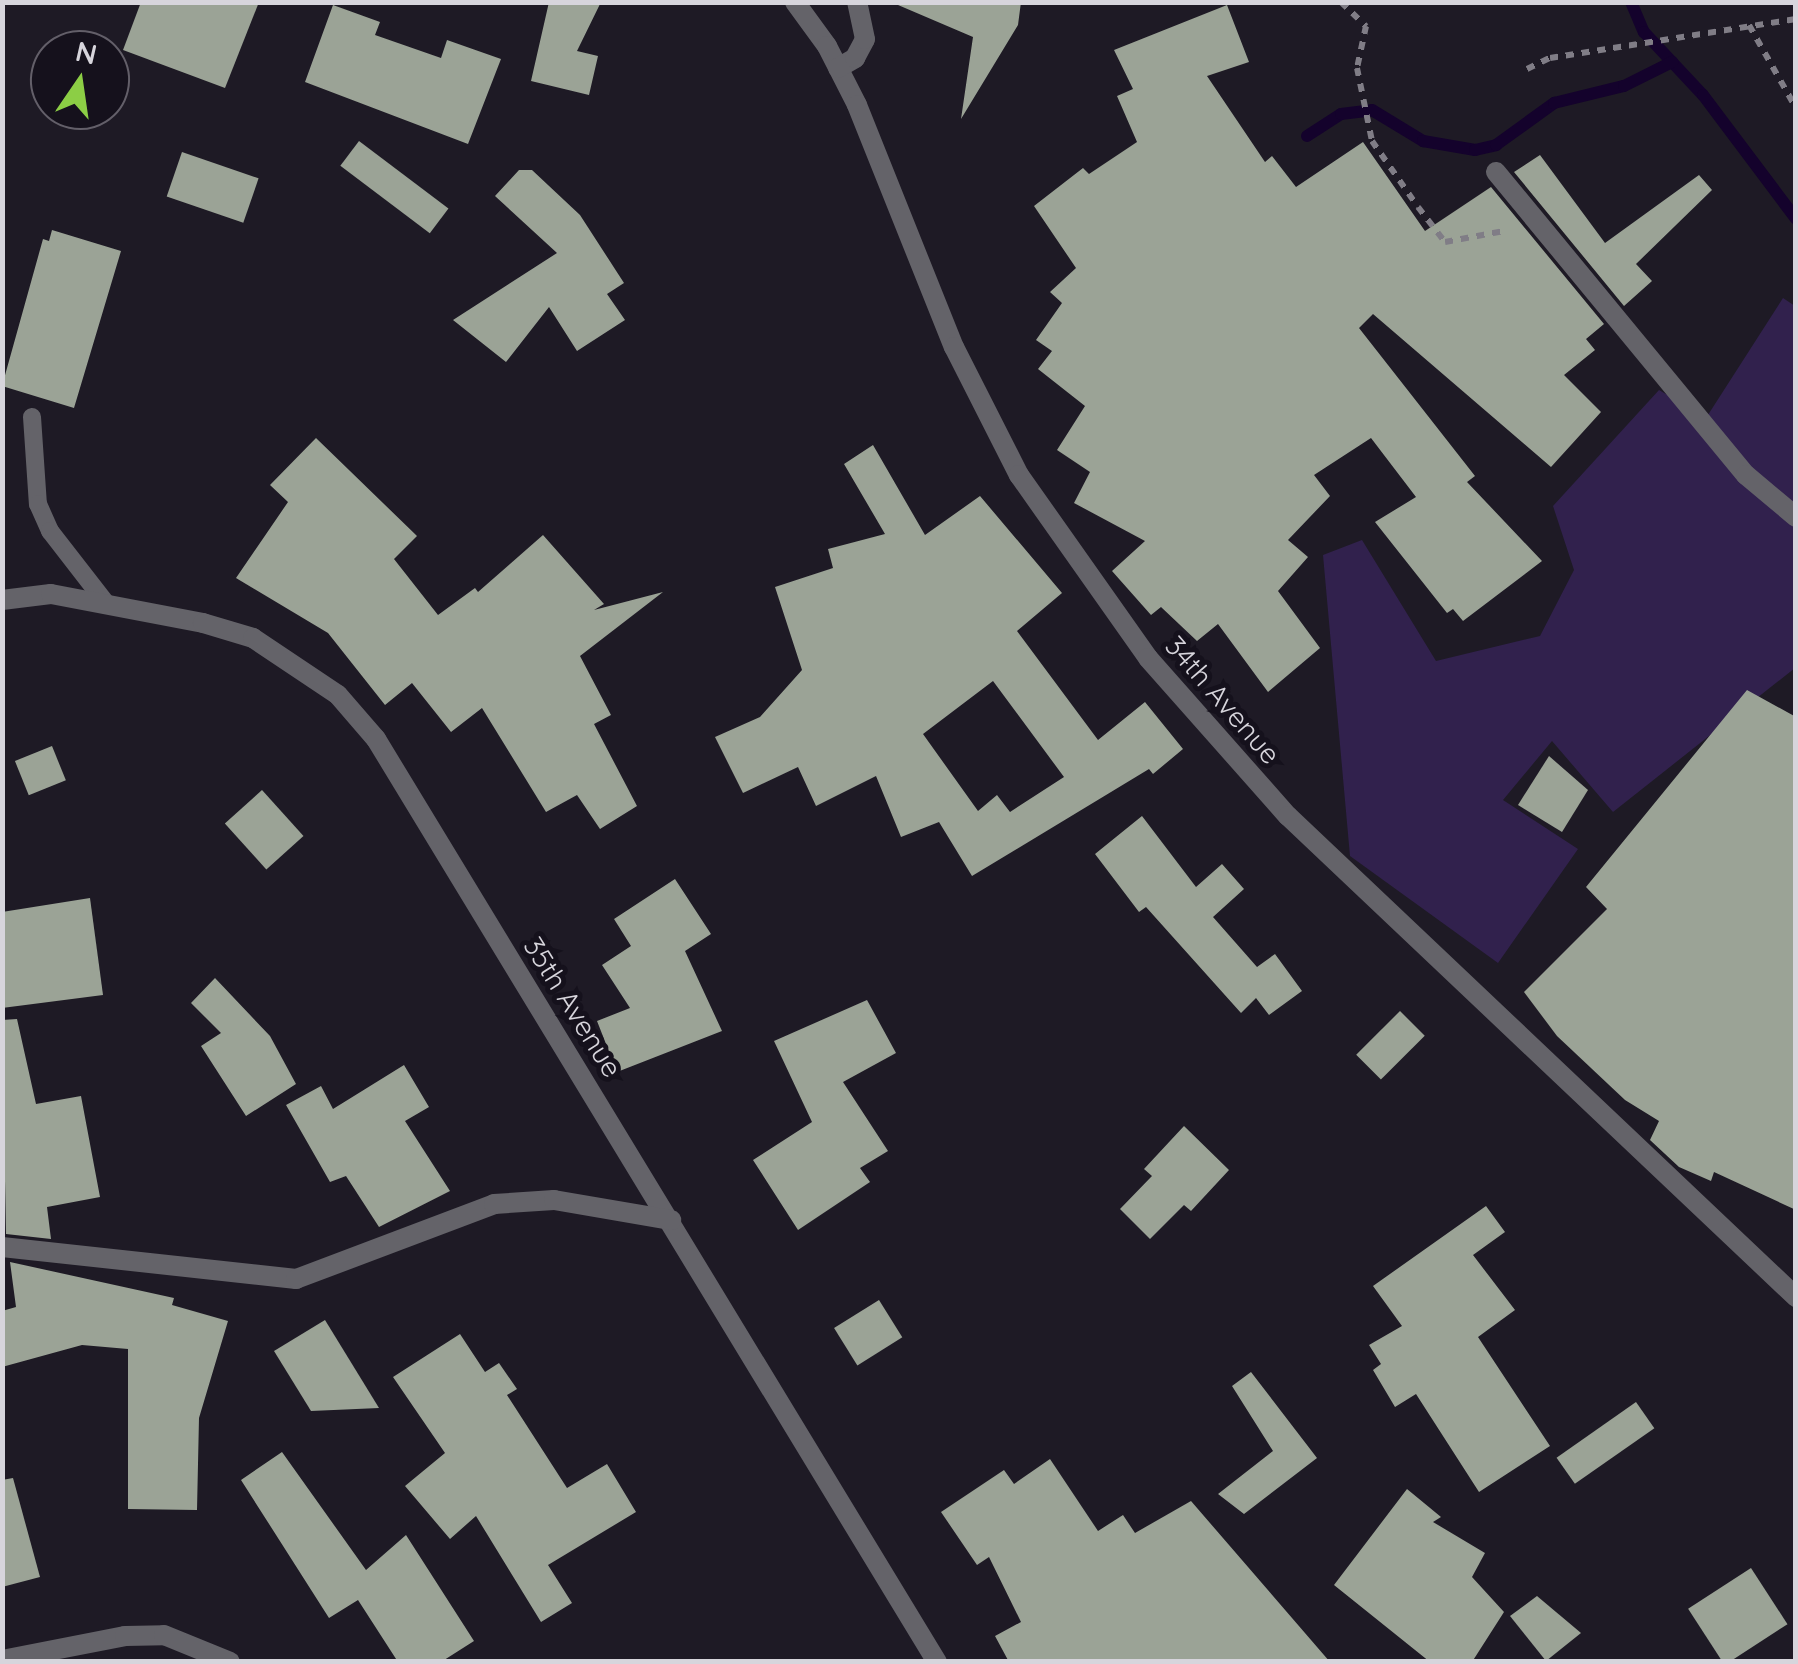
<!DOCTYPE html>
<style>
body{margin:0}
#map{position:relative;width:1798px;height:1664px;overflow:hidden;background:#1e1a25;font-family:Quicksand,sans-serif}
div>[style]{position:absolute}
.green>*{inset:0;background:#31214d}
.stream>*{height:12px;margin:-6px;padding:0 6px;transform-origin:6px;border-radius:6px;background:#14022c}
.building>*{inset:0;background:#9ba396;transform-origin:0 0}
.path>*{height:6px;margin-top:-3px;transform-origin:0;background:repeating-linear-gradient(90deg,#807d86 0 8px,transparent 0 16px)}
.lane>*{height:18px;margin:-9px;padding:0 9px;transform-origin:9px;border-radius:9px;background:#646369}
.street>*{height:20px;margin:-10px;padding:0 10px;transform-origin:10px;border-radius:10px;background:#646369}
span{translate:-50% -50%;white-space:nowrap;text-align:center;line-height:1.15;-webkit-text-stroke:10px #15111c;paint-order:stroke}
.street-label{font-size:28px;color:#d7d5dc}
.frame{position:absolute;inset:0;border:5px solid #d7d5dc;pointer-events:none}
.north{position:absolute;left:30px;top:30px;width:100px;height:100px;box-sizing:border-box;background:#15111c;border:2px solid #635f69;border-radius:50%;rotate:13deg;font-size:28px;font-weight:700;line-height:40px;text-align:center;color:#d7d5dc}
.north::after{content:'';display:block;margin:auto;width:35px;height:45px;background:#8cce45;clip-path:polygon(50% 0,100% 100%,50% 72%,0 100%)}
</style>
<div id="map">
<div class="green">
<div style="clip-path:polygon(1783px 298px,1795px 306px,1795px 668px,1613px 812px,1552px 741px,1503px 800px,1578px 849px,1498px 963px,1350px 856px,1323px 555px,1362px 540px,1436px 661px,1540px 636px,1574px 570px,1553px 506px,1659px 390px,1706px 418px)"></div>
</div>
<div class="stream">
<div style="left:1631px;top:2px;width:33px;rotate:67deg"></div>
<div style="left:1644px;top:32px;width:86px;rotate:46.9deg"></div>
<div style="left:1703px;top:95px;width:155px;rotate:53.1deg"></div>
<div style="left:1307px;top:136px;width:40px;rotate:-32.9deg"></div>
<div style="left:1341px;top:114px;width:31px;rotate:-7deg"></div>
<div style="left:1372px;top:110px;width:60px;rotate:31.3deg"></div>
<div style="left:1423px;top:141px;width:53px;rotate:9.8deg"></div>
<div style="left:1475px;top:150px;width:22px;rotate:-13deg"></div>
<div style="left:1496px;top:145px;width:72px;rotate:-35.9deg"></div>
<div style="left:1554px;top:103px;width:72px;rotate:-13.7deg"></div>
<div style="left:1624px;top:86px;width:54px;rotate:-26.6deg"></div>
</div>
<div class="building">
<div style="clip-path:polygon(141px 2px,259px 2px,225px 88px,123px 50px)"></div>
<div style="clip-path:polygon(549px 2px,601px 2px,577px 51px,598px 56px,589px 95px,531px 81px)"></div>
<div style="clip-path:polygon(891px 2px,1021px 2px,1018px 25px,961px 119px,973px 37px)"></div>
<div style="clip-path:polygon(333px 5px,380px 22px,375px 35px,441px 58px,447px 40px,501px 59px,468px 144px,305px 82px)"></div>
<div style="clip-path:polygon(1227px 5px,1249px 62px,1207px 76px,1265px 162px,1272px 156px,1296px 187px,1363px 142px,1425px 231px,1491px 187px,1604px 324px,1586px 339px,1595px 350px,1564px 375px,1601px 412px,1551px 467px,1373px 314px,1359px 328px,1475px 476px,1467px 482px,1542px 561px,1463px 621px,1453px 609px,1447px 613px,1375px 522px,1416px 497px,1371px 438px,1314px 475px,1330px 496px,1288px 540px,1308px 557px,1278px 591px,1320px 648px,1268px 692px,1218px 624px,1197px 641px,1161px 607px,1151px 615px,1112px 571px,1145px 541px,1074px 503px,1090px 472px,1057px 450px,1085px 406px,1038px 369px,1052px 351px,1036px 340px,1062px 303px,1050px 292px,1076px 268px,1034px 206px,1083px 168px,1089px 174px,1137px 142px,1117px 96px,1133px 89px,1114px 50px)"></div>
<div style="left:359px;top:141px;width:112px;height:31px;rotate:37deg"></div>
<div style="left:182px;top:152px;width:81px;height:47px;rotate:19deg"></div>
<div style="clip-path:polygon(1540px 155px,1605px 243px,1699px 175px,1712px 190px,1636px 264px,1652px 281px,1624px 306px,1514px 172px)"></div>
<div style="clip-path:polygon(519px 170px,532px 170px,580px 215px,624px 283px,607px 294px,625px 320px,577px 351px,549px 307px,506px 362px,453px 320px,557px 253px,495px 196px)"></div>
<div style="clip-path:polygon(52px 230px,121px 251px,74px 408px,2px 386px,43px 239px,49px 241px)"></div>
<div style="clip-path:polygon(316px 438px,417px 536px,394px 559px,438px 615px,475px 588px,478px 592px,543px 535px,604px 604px,594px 610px,663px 592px,580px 656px,611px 715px,594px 724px,637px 806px,600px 829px,577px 795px,546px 812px,482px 708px,451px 732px,412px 683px,385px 705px,328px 633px,236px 578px,288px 502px,270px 485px)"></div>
<div style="clip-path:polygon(evenodd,873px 445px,925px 535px,980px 496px,1062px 593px,1017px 631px,1098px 740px,1145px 702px,1183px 749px,1153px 774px,1149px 769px,972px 876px,939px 822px,901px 837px,876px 776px,816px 806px,798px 767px,743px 793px,715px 737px,760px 717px,802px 670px,775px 587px,833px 568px,828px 549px,885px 534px,844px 464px,873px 445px,993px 681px,1064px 777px,1010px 812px,997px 795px,978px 811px,923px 734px,993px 681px)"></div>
<div style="clip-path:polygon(1747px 690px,1796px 717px,1796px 1210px,1714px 1172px,1711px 1181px,1679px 1167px,1650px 1140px,1659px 1121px,1625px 1100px,1557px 1036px,1524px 992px,1607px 909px,1586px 887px)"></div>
<div style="left:52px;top:746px;width:37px;height:40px;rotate:68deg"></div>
<div style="clip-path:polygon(1549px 756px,1588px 790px,1562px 832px,1518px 805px)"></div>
<div style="left:262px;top:790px;width:62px;height:50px;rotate:48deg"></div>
<div style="clip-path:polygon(1142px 816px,1196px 887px,1222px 864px,1244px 889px,1213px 917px,1257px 967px,1275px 954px,1302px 991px,1269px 1015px,1256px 998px,1241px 1013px,1146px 907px,1139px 912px,1095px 854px)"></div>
<div style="clip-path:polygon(675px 879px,711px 934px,685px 951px,722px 1031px,617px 1072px,597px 1021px,630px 1008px,602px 965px,631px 946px,614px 919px)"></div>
<div style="clip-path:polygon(90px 898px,103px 995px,2px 1008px,2px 912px)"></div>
<div style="clip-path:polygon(215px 978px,270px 1036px,296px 1084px,246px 1116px,201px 1046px,221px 1033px,191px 1003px)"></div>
<div style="clip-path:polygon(867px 1000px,896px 1053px,843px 1082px,888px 1151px,860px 1168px,870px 1182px,798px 1230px,753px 1160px,812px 1122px,774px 1041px)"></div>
<div style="left:1400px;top:1011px;width:35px;height:62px;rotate:45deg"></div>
<div style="clip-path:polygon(17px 1019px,36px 1104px,81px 1096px,100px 1197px,47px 1207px,51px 1239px,6px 1234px,2px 1020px)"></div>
<div style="clip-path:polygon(404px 1065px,429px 1107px,405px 1121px,450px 1191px,379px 1227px,346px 1176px,330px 1182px,286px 1105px,321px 1086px,333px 1109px)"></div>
<div style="clip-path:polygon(1184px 1126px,1229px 1170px,1191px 1211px,1184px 1205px,1150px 1239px,1120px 1209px,1152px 1176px,1144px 1169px)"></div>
<div style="clip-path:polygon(1486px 1206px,1505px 1232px,1473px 1255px,1515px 1310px,1478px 1337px,1550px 1446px,1479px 1492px,1416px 1394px,1395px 1407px,1373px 1370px,1381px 1364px,1369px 1345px,1402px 1326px,1373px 1286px)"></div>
<div style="clip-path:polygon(10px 1262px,174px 1298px,172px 1305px,228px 1321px,199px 1418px,197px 1510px,128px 1509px,128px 1349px,82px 1345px,2px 1367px,2px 1311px,16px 1307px)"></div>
<div style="left:879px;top:1300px;width:44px;height:53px;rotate:58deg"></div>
<div style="clip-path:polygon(325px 1320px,379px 1408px,311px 1411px,274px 1351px)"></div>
<div style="clip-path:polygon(460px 1334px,485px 1372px,499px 1363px,517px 1389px,507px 1395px,567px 1488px,607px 1464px,636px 1512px,548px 1565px,572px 1603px,541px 1622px,476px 1516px,450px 1539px,405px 1486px,445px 1453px,393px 1377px)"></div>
<div style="clip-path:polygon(1251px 1372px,1317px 1458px,1244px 1514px,1218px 1494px,1273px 1451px,1232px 1386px)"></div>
<div style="left:1636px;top:1402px;width:32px;height:97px;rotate:55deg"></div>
<div style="clip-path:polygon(282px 1452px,366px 1570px,406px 1535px,474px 1641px,441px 1662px,398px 1662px,358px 1600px,329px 1618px,241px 1480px)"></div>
<div style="clip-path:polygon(1050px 1459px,1098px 1531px,1123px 1515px,1135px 1533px,1191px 1501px,1330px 1662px,1009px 1662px,995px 1636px,1021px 1622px,989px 1557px,977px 1565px,941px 1512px,1004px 1470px,1014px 1484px)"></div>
<div style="clip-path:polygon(13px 1478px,40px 1577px,2px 1587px,2px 1480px)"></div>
<div style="clip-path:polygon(1407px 1489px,1441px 1517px,1433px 1522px,1485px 1553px,1472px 1577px,1504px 1612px,1472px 1662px,1430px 1662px,1334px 1585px)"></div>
<div style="left:1751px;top:1568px;width:67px;height:75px;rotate:57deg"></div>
<div style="clip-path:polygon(1537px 1596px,1581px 1633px,1546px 1661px,1510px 1616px)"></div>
</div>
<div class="path">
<div style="left:1341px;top:2px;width:35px;rotate:44deg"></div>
<div style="left:1366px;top:26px;width:43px;rotate:102.1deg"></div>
<div style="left:1357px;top:68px;width:75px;rotate:78.4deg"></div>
<div style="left:1372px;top:141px;width:80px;rotate:55.1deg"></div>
<div style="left:1418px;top:207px;width:44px;rotate:52.4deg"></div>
<div style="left:1445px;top:242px;width:60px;rotate:-10.6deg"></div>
<div style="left:1749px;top:25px;width:95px;rotate:60.5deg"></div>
<div style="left:1527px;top:69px;width:25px;rotate:-26deg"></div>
<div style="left:1550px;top:58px;width:249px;rotate:-9deg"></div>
</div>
<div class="lane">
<div style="left:32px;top:417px;width:87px;rotate:86.1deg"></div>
<div style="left:38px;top:504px;width:30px;rotate:66deg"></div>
<div style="left:50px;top:531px;width:90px;rotate:52.2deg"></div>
</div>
<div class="street">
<div style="left:795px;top:2px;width:54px;rotate:54deg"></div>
<div style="left:827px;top:46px;width:66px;rotate:63deg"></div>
<div style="left:857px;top:105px;width:261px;rotate:68.2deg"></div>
<div style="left:954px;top:347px;width:144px;rotate:63.1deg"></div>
<div style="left:1019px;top:475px;width:224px;rotate:54.8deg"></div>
<div style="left:1148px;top:658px;width:211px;rotate:48.5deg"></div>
<div style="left:1288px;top:816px;width:700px;rotate:43.44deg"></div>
<div style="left:838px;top:68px;width:20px;rotate:-30deg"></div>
<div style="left:855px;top:58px;width:21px;rotate:-62deg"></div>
<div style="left:865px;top:39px;width:38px;rotate:-102deg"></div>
<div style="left:1496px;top:172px;width:393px;rotate:50.5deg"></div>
<div style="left:1746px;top:475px;width:65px;rotate:40deg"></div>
<div style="left:2px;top:600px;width:49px;rotate:-7deg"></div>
<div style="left:51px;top:594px;width:155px;rotate:10.8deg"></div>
<div style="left:203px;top:623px;width:52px;rotate:16.7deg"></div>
<div style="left:253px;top:638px;width:102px;rotate:33.8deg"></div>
<div style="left:338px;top:695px;width:58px;rotate:49.2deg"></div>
<div style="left:376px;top:739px;width:1080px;rotate:58.71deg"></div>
<div style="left:2px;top:1247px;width:296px;rotate:6.2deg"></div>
<div style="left:296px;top:1279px;width:212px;rotate:-20.7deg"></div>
<div style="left:494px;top:1204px;width:60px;rotate:-3.8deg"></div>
<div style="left:554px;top:1200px;width:119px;rotate:9.7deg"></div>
<div style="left:2px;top:1660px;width:125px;rotate:-11deg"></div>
<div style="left:125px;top:1636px;width:39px;rotate:-1deg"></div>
<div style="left:164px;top:1635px;width:71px;rotate:22.2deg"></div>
</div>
<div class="street-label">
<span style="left:1223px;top:700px;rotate:49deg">34th Avenue</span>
<span style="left:573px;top:1007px;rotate:58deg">35th Avenue</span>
</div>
<div class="frame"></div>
<div class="north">N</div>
</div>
